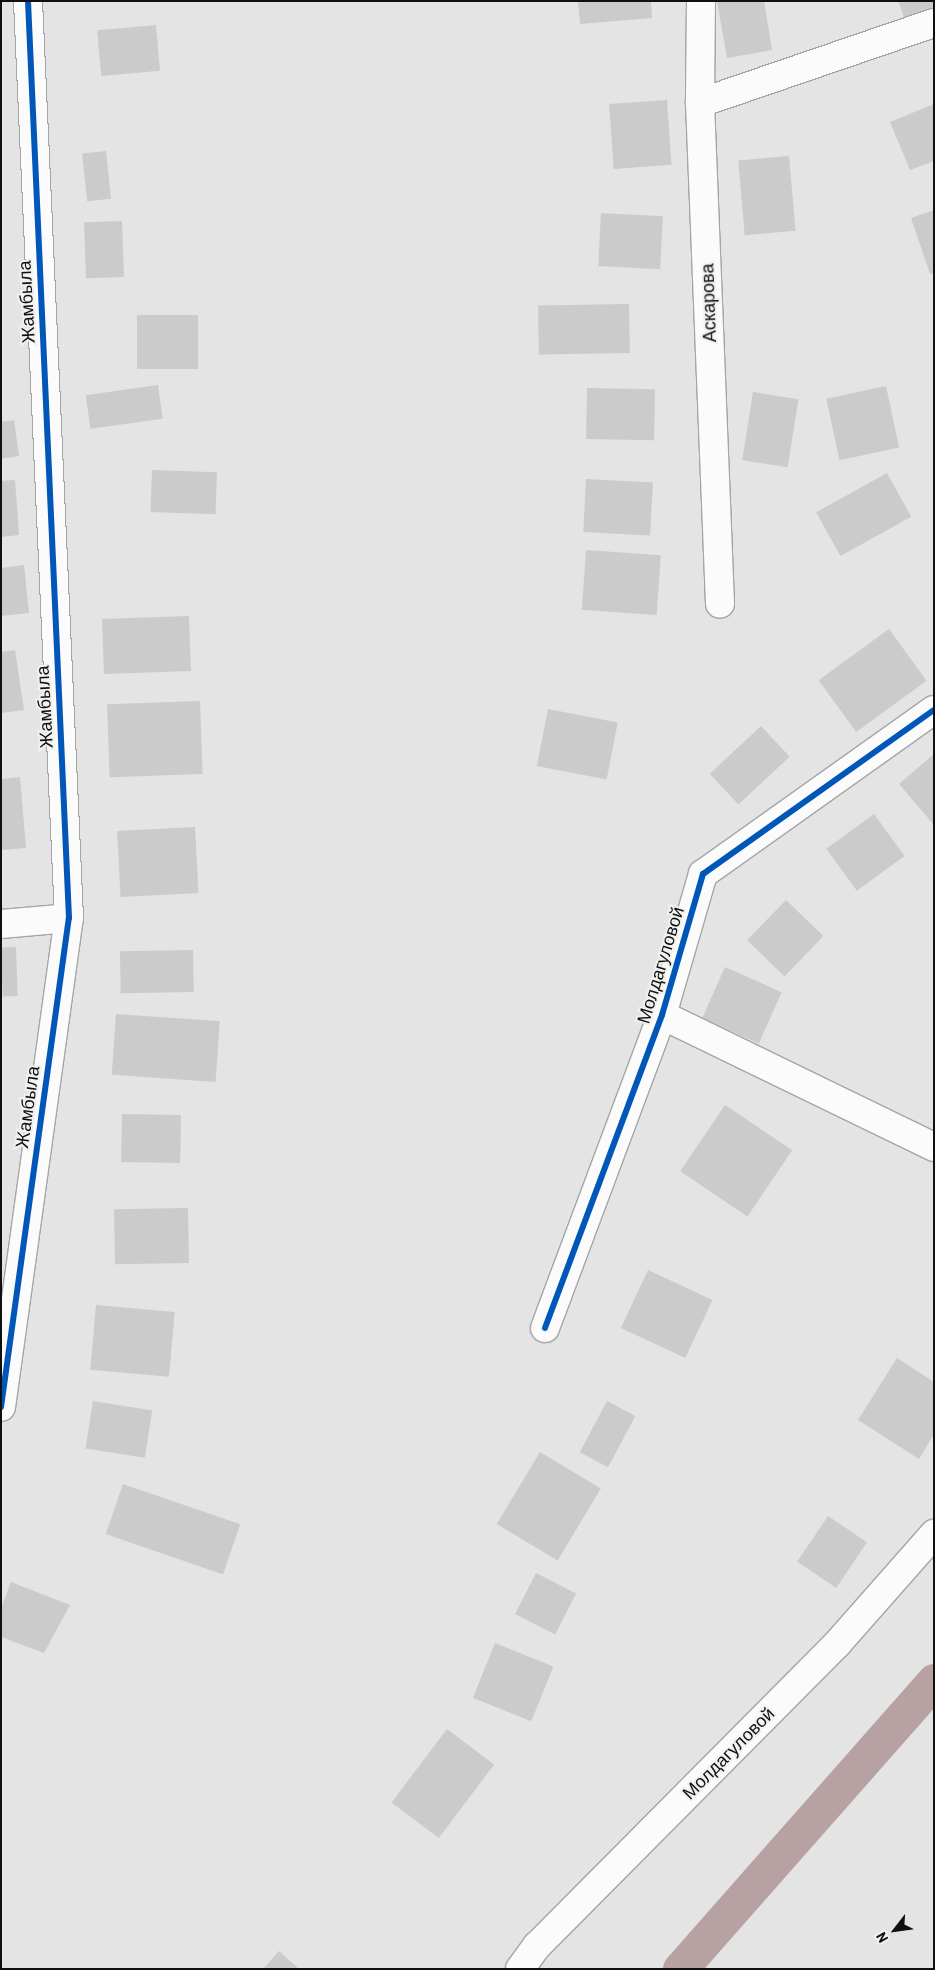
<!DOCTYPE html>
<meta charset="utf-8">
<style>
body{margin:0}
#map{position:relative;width:935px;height:1970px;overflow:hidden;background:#e3e4e3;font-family:Barlow,sans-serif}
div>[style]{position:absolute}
.canal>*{height:35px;margin:-17.5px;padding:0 17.5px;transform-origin:17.5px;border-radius:17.5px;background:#b8a1a2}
.building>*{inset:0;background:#cacbca;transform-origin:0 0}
.roads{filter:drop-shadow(1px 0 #a4a5a4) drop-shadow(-1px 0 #a4a5a4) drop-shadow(0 1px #a4a5a4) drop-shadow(0 -1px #a4a5a4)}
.minor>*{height:28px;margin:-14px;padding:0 14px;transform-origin:14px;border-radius:14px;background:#fbfbfb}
.cycleway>*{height:6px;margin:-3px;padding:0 3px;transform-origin:3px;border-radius:3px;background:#0057b8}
span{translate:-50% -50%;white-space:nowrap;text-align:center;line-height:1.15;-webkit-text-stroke:4px #eff2ef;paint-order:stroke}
.street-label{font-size:18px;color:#0f100f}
.frame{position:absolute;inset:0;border:2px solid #0f100f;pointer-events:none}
.north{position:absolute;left:870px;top:1905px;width:50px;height:50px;-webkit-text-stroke:4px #eff2ef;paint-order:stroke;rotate:240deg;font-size:14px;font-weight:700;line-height:20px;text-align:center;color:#0f100f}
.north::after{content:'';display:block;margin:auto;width:18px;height:22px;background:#0f100f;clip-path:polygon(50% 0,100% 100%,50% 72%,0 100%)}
</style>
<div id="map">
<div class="canal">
<div style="left:680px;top:1969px;width:384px;rotate:-48.6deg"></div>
</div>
<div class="building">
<div style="clip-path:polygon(578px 1px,651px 1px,652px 18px,580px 24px)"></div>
<div style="clip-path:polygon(717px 1px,764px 1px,772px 50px,727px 58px)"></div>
<div style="clip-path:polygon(898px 1px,934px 1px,934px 7px,905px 19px)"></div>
<div style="left:156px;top:25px;width:46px;height:59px;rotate:85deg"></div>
<div style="left:667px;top:100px;width:65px;height:58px;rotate:86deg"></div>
<div style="clip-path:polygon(934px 104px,934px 161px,910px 170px,890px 122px)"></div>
<div style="left:106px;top:151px;width:48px;height:24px;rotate:84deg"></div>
<div style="left:789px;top:156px;width:75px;height:51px;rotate:85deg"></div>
<div style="clip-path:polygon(934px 210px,934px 273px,930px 274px,911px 218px)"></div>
<div style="left:601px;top:213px;width:62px;height:53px;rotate:3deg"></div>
<div style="left:122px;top:221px;width:56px;height:38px;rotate:88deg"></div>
<div style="left:629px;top:304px;width:49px;height:91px;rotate:89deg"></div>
<div style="left:137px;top:315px;width:61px;height:54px"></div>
<div style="left:158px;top:385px;width:34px;height:73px;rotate:82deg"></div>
<div style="left:886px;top:386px;width:63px;height:61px;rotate:78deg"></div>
<div style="left:587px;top:388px;width:68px;height:51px;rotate:1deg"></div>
<div style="left:753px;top:392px;width:46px;height:69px;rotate:9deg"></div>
<div style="clip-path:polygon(14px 420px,19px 456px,1px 459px,1px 422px)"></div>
<div style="left:152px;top:470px;width:65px;height:42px;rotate:2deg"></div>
<div style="left:887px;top:473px;width:50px;height:81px;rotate:61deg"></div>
<div style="left:586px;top:479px;width:67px;height:53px;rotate:3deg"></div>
<div style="clip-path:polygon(15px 480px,19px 535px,1px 537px,1px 481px)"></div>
<div style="left:586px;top:550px;width:75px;height:60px;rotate:4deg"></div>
<div style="clip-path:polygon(24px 565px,29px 613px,1px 616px,1px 568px)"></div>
<div style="left:189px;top:616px;width:55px;height:87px;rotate:88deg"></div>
<div style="left:889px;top:629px;width:64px;height:87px;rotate:54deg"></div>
<div style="clip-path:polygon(15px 650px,24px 710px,1px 713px,1px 652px)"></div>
<div style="left:200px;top:701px;width:73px;height:93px;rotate:88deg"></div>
<div style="left:548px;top:709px;width:71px;height:58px;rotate:11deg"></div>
<div style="left:761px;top:726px;width:42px;height:70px;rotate:47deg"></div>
<div style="clip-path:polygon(934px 754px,934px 825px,899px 784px)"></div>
<div style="clip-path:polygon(20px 777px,26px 848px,1px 850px,1px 779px)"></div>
<div style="left:874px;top:814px;width:52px;height:59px;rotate:54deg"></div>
<div style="left:195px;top:827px;width:66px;height:78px;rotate:87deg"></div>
<div style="left:786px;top:900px;width:52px;height:56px;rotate:44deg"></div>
<div style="left:16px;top:947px;width:49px;height:15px;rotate:88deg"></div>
<div style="left:193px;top:950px;width:42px;height:73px;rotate:89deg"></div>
<div style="left:725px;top:967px;width:62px;height:56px;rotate:24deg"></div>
<div style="left:116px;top:1014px;width:104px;height:61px;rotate:4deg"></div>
<div style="left:725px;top:1105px;width:81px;height:80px;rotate:34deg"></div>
<div style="left:122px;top:1114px;width:59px;height:48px;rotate:1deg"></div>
<div style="left:188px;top:1208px;width:55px;height:74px;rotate:89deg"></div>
<div style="left:648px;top:1270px;width:71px;height:64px;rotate:25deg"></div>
<div style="left:96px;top:1305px;width:79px;height:65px;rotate:5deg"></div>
<div style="clip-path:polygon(897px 1358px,934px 1382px,934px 1434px,919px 1459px,858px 1420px)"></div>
<div style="left:93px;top:1401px;width:60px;height:48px;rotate:9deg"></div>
<div style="left:607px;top:1401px;width:32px;height:58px;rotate:28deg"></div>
<div style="left:540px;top:1452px;width:71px;height:84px;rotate:31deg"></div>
<div style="left:123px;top:1484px;width:124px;height:53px;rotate:19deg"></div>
<div style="left:828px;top:1516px;width:47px;height:55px;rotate:34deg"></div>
<div style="left:536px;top:1573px;width:45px;height:46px;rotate:27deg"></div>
<div style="clip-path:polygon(11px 1582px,70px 1605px,44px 1653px,1px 1637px,1px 1608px)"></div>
<div style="left:495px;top:1643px;width:63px;height:59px;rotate:22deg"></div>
<div style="left:447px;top:1729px;width:59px;height:92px;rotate:37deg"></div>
<div style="clip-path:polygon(279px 1951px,299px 1969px,263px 1969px)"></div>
</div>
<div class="roads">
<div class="minor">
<div style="left:701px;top:1px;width:102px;rotate:90.6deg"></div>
<div style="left:700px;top:103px;width:501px;rotate:87.71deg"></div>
<div style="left:700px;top:103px;width:247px;rotate:-18.9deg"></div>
<div style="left:1px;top:924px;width:68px;rotate:-5deg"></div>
<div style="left:662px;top:1015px;width:302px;rotate:25.9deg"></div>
<div style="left:545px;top:1328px;width:334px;rotate:-69.5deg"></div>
<div style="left:662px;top:1015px;width:147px;rotate:-73.8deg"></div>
<div style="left:703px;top:874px;width:283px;rotate:-35.4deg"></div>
<div style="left:1px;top:1407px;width:494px;rotate:-82.1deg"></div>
<div style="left:69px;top:918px;width:918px;rotate:-92.56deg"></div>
<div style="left:520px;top:1969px;width:29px;rotate:-54deg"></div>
<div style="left:537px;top:1946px;width:426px;rotate:-45.2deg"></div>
<div style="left:837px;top:1644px;width:147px;rotate:-48.6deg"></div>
</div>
</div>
<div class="cycleway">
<div style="left:545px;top:1328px;width:334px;rotate:-69.5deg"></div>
<div style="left:662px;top:1015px;width:147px;rotate:-73.8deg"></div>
<div style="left:703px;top:874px;width:283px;rotate:-35.4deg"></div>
<div style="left:1px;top:1407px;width:494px;rotate:-82.1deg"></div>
<div style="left:69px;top:918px;width:918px;rotate:-92.56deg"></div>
</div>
<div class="street-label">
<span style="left:26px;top:302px;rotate:-93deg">Жамбыла</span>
<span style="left:708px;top:303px;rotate:-92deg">Аскарова</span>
<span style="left:44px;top:707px;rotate:-93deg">Жамбыла</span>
<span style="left:660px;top:965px;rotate:-73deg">Молдагуловой</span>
<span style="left:27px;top:1107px;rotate:-82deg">Жамбыла</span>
<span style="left:728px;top:1753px;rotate:-45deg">Молдагуловой</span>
</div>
<div class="frame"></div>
<div class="north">N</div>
</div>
